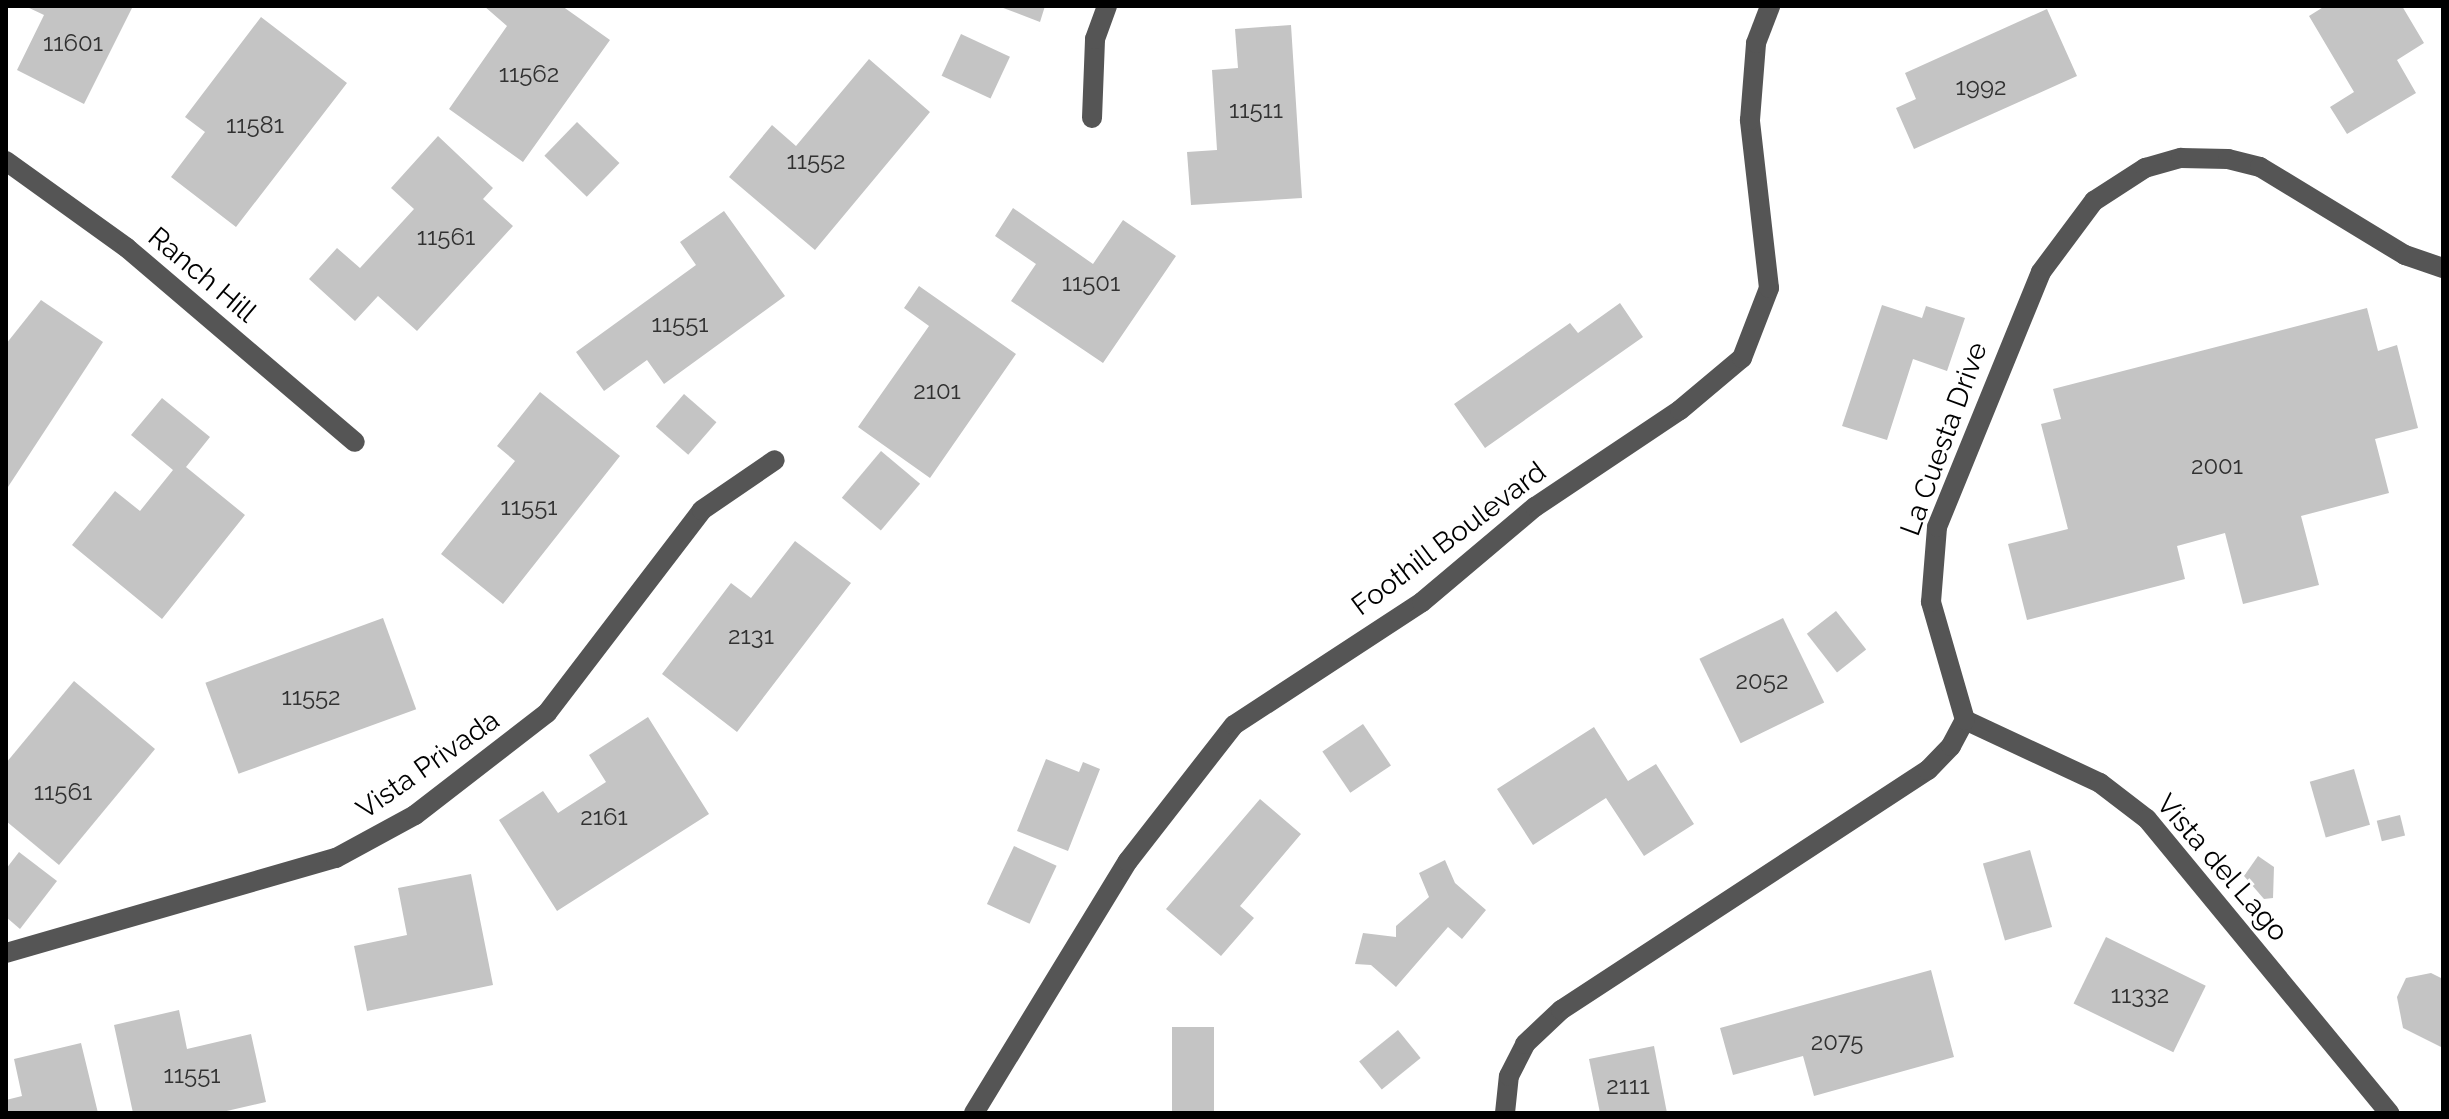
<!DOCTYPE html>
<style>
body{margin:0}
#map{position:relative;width:2449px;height:1119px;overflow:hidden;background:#fff;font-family:Raleway,sans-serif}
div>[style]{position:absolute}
.building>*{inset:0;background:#c4c4c4;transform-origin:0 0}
.minor>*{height:20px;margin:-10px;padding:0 10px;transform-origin:10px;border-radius:10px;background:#555}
span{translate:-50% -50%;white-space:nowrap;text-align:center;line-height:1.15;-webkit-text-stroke:6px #fff;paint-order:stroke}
.number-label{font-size:24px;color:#313131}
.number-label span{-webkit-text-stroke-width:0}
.street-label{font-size:28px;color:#000}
.frame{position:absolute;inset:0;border:8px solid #000;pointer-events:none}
</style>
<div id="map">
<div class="building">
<div style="clip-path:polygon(25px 6px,133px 6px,84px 104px,17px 70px,44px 15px)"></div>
<div style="clip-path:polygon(484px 6px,562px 6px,610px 40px,523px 162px,449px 109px,507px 26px)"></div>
<div style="clip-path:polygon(998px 6px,1045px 6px,1040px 22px)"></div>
<div style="clip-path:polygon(2325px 6px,2402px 6px,2424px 43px,2397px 60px,2416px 93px,2347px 134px,2330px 107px,2354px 92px,2309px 16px)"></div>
<div style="clip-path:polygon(2047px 9px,2077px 76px,1914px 149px,1896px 108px,1916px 99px,1905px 73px)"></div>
<div style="clip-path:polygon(261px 17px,347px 83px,236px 227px,171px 177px,205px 132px,185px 117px)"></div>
<div style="clip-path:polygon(1291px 25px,1302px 198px,1191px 205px,1187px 152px,1217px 150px,1212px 70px,1238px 68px,1235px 29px)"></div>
<div style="left:961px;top:34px;width:54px;height:46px;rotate:25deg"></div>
<div style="clip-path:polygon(869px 59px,930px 112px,815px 250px,729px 177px,772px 125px,796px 146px)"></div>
<div style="left:577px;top:122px;width:59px;height:47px;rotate:44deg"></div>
<div style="clip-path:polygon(438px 136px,493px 188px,483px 199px,513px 226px,417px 331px,378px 296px,355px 321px,309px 279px,337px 248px,360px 268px,414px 209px,391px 188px)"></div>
<div style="clip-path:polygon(1013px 208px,1093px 264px,1123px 220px,1176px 256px,1103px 363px,1011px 301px,1036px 264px,995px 236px)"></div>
<div style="clip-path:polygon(724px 211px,785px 296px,664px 384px,647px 360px,604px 391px,576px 352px,696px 265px,680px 242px)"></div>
<div style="clip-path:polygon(919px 286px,1016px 354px,930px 478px,858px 427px,929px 326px,904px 308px)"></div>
<div style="clip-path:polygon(41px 300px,103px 342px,6px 490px,6px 344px)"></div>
<div style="clip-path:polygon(1620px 303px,1643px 337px,1485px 448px,1454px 404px,1570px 323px,1578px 333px)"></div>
<div style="clip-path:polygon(1882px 305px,1922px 318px,1926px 306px,1965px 318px,1947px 371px,1913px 359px,1887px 440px,1842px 426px)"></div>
<div style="clip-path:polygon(2367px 308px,2378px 351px,2397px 345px,2418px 428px,2375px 439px,2389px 493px,2301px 516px,2319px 585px,2243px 604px,2225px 533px,2177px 546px,2185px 579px,2027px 620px,2008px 544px,2068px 529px,2041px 424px,2061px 419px,2053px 389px)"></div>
<div style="clip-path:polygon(540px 392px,620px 456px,503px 604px,441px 554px,515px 461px,497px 446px)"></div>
<div style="left:684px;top:394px;width:43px;height:43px;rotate:41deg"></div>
<div style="clip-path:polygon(162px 398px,210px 437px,186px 467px,245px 515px,162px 619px,72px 545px,115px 491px,140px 511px,173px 470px,131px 435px)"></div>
<div style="left:881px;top:451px;width:51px;height:61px;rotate:40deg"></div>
<div style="clip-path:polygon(795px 541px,851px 583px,737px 732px,662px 674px,731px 583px,751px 598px)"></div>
<div style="left:1836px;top:611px;width:49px;height:37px;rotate:52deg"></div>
<div style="left:383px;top:618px;width:97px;height:189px;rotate:70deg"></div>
<div style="left:1783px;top:618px;width:94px;height:93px;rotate:64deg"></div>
<div style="clip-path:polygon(74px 681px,155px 749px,59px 865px,6px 821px,6px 763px)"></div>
<div style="clip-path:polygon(648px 717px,709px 814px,557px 911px,499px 820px,543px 791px,558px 813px,606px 782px,589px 755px)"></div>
<div style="left:1363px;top:724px;width:50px;height:49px;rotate:56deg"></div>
<div style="clip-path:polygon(1594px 727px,1628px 781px,1656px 764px,1694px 824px,1644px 856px,1606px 798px,1533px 845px,1497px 789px)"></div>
<div style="clip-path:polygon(1046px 759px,1079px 772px,1083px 762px,1100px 769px,1068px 851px,1017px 831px)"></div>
<div style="left:2354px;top:769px;width:58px;height:46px;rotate:74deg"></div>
<div style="clip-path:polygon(1260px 799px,1301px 834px,1240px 906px,1254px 918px,1221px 956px,1166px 909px)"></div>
<div style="left:2400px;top:815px;width:21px;height:24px;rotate:76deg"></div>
<div style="left:1014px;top:846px;width:47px;height:64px;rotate:25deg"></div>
<div style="left:2030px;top:850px;width:80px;height:49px;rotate:74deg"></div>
<div style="clip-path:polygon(19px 852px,57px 881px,20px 929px,6px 917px,6px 869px)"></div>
<div style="clip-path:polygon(2258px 856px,2274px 867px,2273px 898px,2264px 899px,2244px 876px)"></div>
<div style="clip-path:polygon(1445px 860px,1455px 883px,1486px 910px,1462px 939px,1448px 927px,1396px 987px,1371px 965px,1355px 964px,1363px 933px,1396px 937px,1396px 926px,1429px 897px,1419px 873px)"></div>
<div style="clip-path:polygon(471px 874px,493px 985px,367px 1011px,354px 946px,407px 935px,398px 888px)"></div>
<div style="left:2106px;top:937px;width:111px;height:74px;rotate:26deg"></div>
<div style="clip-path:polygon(1931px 970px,1954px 1057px,1814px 1096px,1803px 1056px,1733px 1075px,1720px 1028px)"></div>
<div style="clip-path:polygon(2431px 973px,2443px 979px,2443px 1048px,2403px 1028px,2397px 997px,2406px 978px)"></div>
<div style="clip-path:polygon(179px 1010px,187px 1049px,251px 1034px,266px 1102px,218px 1113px,133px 1113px,114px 1025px)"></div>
<div style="left:1172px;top:1027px;width:42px;height:86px"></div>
<div style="left:1398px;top:1030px;width:36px;height:50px;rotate:51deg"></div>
<div style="clip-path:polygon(81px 1043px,98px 1113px,6px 1113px,6px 1100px,22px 1096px,14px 1059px)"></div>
<div style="clip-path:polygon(1654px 1046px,1667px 1113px,1600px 1113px,1589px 1059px)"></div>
</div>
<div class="minor">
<div style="left:1092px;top:118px;width:79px;rotate:-87.8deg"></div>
<div style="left:1095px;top:39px;width:35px;rotate:-70deg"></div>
<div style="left:6px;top:161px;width:149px;rotate:35.7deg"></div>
<div style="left:127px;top:248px;width:299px;rotate:40.4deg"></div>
<div style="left:1965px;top:720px;width:149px;rotate:25deg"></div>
<div style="left:2100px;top:783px;width:59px;rotate:37.5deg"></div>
<div style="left:2147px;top:819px;width:381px;rotate:50.5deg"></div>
<div style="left:6px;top:953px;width:343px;rotate:-16.1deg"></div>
<div style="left:336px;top:858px;width:90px;rotate:-28.6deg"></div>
<div style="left:415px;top:815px;width:167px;rotate:-37.7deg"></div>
<div style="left:547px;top:713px;width:255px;rotate:-52.6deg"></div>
<div style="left:702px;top:510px;width:88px;rotate:-34.4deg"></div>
<div style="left:974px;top:1113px;width:295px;rotate:-58.6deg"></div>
<div style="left:1128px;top:861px;width:172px;rotate:-52.1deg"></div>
<div style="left:1234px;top:725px;width:225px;rotate:-33.2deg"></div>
<div style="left:1422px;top:602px;width:148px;rotate:-40.1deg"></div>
<div style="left:1535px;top:507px;width:174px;rotate:-33.8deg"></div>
<div style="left:1680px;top:410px;width:81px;rotate:-40deg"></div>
<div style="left:1742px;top:358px;width:75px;rotate:-68.9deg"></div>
<div style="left:1769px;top:288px;width:169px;rotate:-96.5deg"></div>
<div style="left:1750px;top:120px;width:77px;rotate:-85.5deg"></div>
<div style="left:1756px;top:43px;width:40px;rotate:-69deg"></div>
<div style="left:1505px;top:1113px;width:37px;rotate:-84deg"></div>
<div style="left:1509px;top:1076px;width:36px;rotate:-63deg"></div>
<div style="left:1525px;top:1044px;width:50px;rotate:-43.4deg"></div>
<div style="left:1561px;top:1010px;width:439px;rotate:-33.2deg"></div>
<div style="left:1928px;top:770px;width:33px;rotate:-46deg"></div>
<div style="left:1951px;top:746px;width:30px;rotate:-62deg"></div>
<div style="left:1965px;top:720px;width:123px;rotate:-106.1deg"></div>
<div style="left:1931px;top:602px;width:75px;rotate:-85.4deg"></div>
<div style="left:1937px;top:527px;width:275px;rotate:-67.8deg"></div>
<div style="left:2041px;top:272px;width:89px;rotate:-53.3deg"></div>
<div style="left:2094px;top:201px;width:61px;rotate:-32.9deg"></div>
<div style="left:2145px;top:168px;width:37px;rotate:-16deg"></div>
<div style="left:2181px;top:158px;width:47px;rotate:1.2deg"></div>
<div style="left:2228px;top:159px;width:33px;rotate:14deg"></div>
<div style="left:2260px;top:167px;width:170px;rotate:31.3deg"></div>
<div style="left:2405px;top:255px;width:40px;rotate:18.9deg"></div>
</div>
<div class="number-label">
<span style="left:73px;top:43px">11601</span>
<span style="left:529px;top:74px">11562</span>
<span style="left:1981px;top:87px">1992</span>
<span style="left:1256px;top:110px">11511</span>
<span style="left:255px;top:125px">11581</span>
<span style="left:816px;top:161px">11552</span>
<span style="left:446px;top:237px">11561</span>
<span style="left:1091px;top:283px">11501</span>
<span style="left:680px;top:324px">11551</span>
<span style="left:937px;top:391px">2101</span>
<span style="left:2217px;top:466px">2001</span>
<span style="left:529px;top:507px">11551</span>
<span style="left:751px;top:636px">2131</span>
<span style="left:1762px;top:681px">2052</span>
<span style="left:311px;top:697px">11552</span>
<span style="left:63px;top:792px">11561</span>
<span style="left:604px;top:817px">2161</span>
<span style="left:2140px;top:995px">11332</span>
<span style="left:1837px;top:1042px">2075</span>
<span style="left:192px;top:1075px">11551</span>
<span style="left:1628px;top:1086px">2111</span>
</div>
<div class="street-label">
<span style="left:202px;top:275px;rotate:40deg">Ranch Hill</span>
<span style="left:1944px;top:439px;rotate:-70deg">La Cuesta Drive</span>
<span style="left:1449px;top:539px;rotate:-37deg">Foothill Boulevard</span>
<span style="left:428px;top:765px;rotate:-35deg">Vista Privada</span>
<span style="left:2222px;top:868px;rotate:49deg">Vista del Lago</span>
</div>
<div class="frame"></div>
</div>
